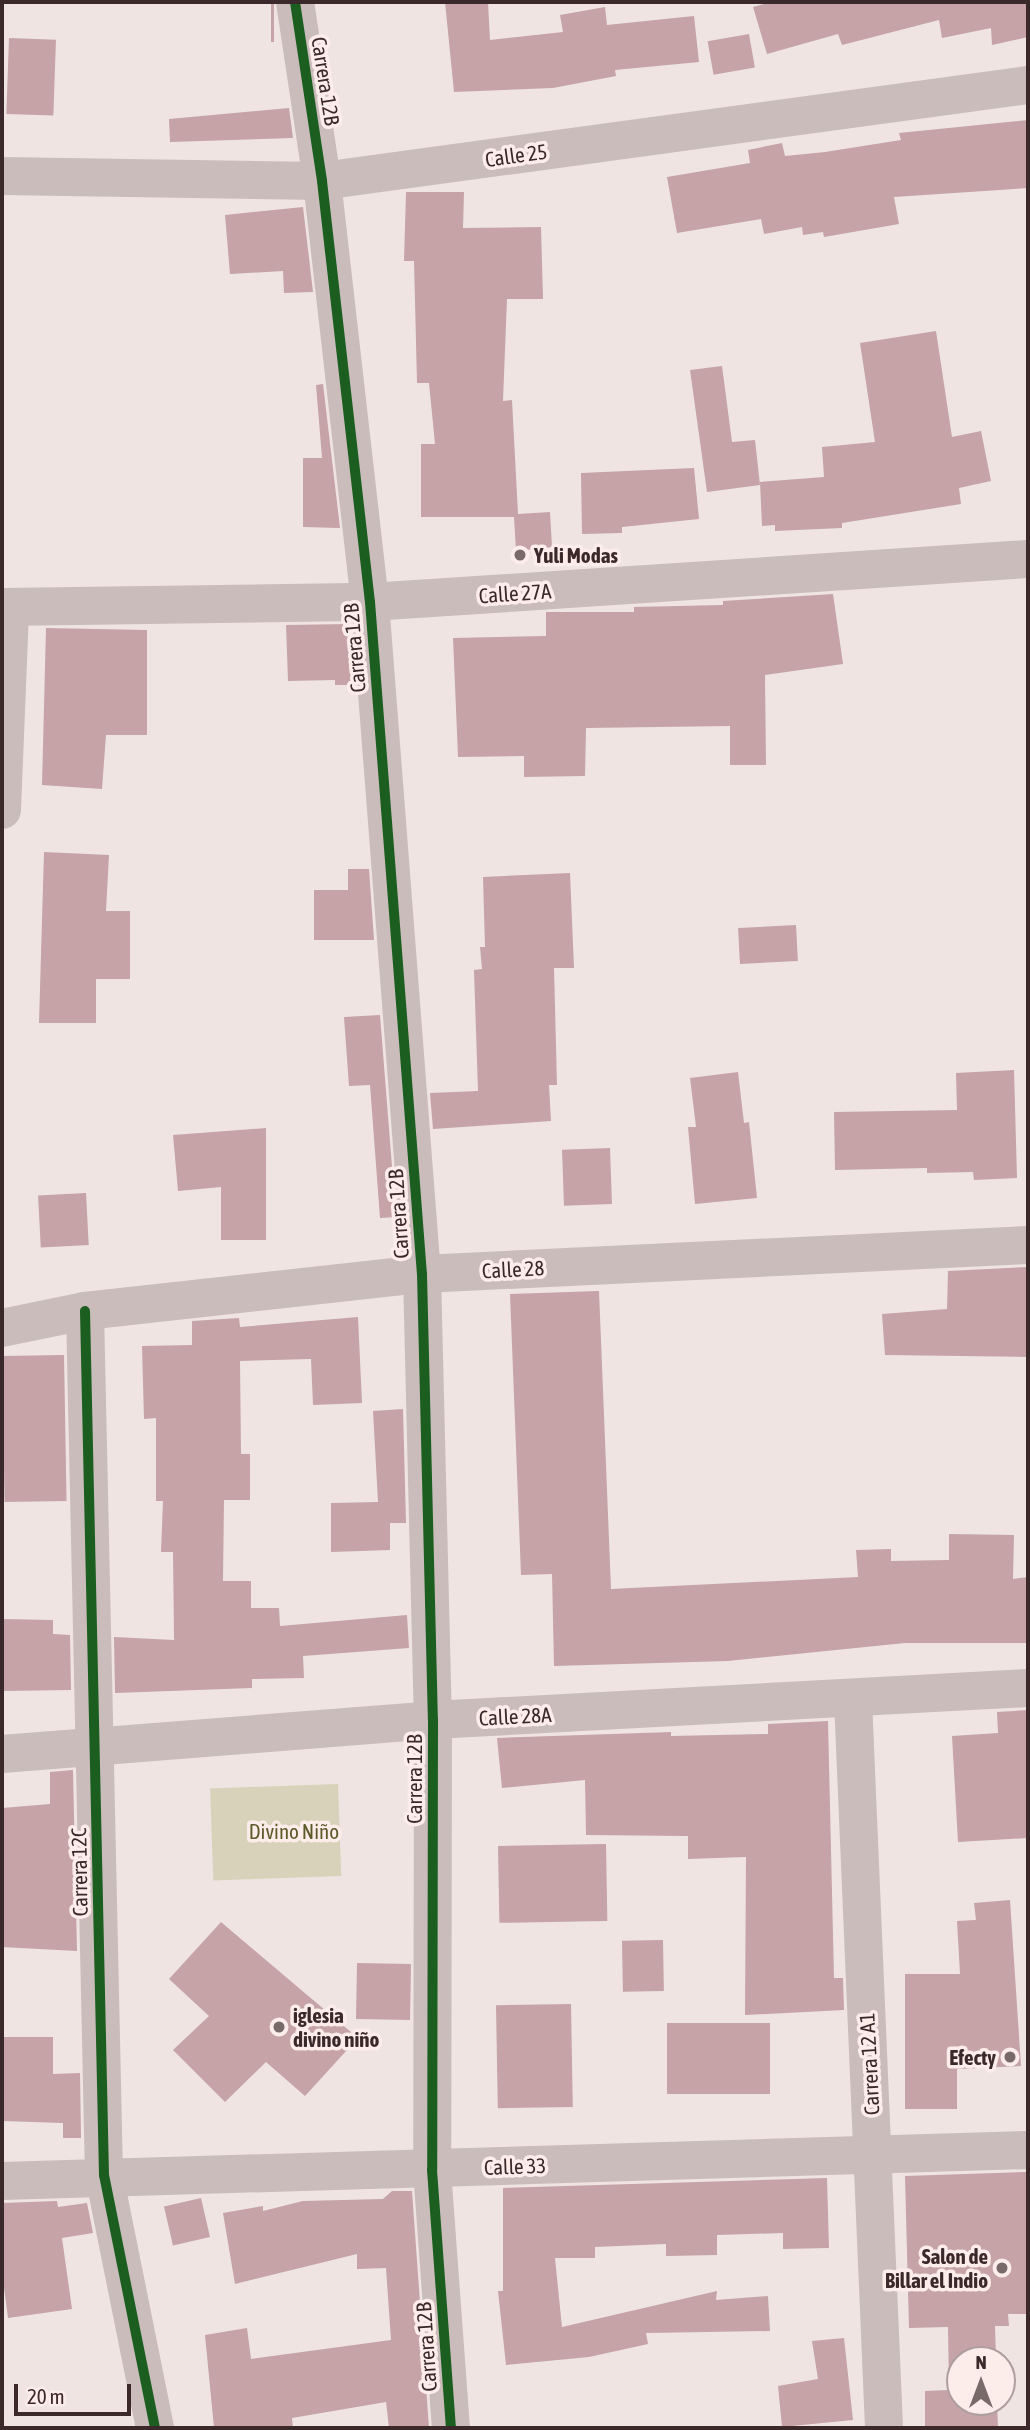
<!DOCTYPE html>
<meta charset="utf-8">
<style>
body{margin:0}
#map{position:relative;width:1030px;height:2430px;overflow:hidden;background:#efe4e2;font-family:"Asap Condensed",sans-serif}
div>[style]{position:absolute}
.green>*{inset:0;background:#d8d2ba;transform-origin:0 0}
.building>*{inset:0;background:#c5a3a6;transform-origin:0 0}
.street>*{height:38px;margin:-19px;padding:0 19px;transform-origin:19px;border-radius:19px;background:#c9bcbb}
.cycleway>*{height:10px;margin:-5px;padding:0 5px;transform-origin:5px;border-radius:5px;background:#1b5e20}
.dots>*{width:19px;height:19px;translate:-50% -50%;box-sizing:border-box;border:4px solid #fcecea;border-radius:50%}
span{translate:-50% -50%;white-space:nowrap;text-align:center;line-height:1.15;-webkit-text-stroke:7px #fcecea;paint-order:stroke}
.street-label{font-size:21px;color:#3a282a}
.poi-label{font-size:21px;color:#3a282a;font-weight:700}
.left{translate:0 -50%;text-align:left}
.right{translate:-100% -50%;text-align:right}
.park-label{font-size:21px;color:#5c5a29}
.frame{position:absolute;inset:0;border:4px solid #3a282a;pointer-events:none}
.north{position:absolute;left:946px;top:2346px;width:70px;height:70px;box-sizing:border-box;background:#fcecea;border:2px solid #ae9e9d;border-radius:50%;rotate:0deg;font-size:19px;font-weight:700;line-height:28px;text-align:center;color:#3a282a}
.north::after{content:'';display:block;margin:auto;width:24px;height:32px;background:#796a6a;clip-path:polygon(50% 0,100% 100%,50% 72%,0 100%)}
.scale{position:absolute;left:14px;top:2384px;width:117px;height:32px;box-sizing:border-box;border:4px solid #3a282a;border-top:0;padding-left:9px;font-size:21px;line-height:24px;white-space:nowrap;color:#3a282a;-webkit-text-stroke:5px #fcecea;paint-order:stroke}
</style>
<div id="map">
<div class="green">
<div style="left:338px;top:1784px;width:92px;height:128px;rotate:88deg"></div>
</div>
<div class="building">
<div style="left:271px;top:2px;width:3px;height:40px"></div>
<div style="clip-path:polygon(445px 2px,488px 2px,490px 40px,563px 32px,560px 15px,605px 7px,607px 25px,694px 16px,699px 62px,615px 70px,616px 76px,553px 88px,454px 92px)"></div>
<div style="clip-path:polygon(771px 2px,1028px 2px,1028px 37px,992px 45px,991px 28px,942px 38px,939px 20px,842px 45px,838px 34px,767px 54px,753px 7px)"></div>
<div style="left:749px;top:34px;width:34px;height:42px;rotate:80deg"></div>
<div style="left:9px;top:38px;width:47px;height:76px;rotate:2deg"></div>
<div style="clip-path:polygon(289px 108px,293px 138px,170px 142px,169px 119px)"></div>
<div style="clip-path:polygon(1028px 120px,1028px 188px,894px 197px,899px 224px,824px 237px,823px 232px,803px 235px,802px 227px,764px 234px,761px 219px,677px 233px,667px 177px,750px 163px,748px 150px,782px 143px,785px 156px,825px 152px,901px 140px,899px 133px)"></div>
<div style="clip-path:polygon(406px 192px,464px 192px,463px 228px,541px 227px,543px 299px,507px 299px,503px 401px,512px 400px,518px 514px,550px 512px,552px 547px,516px 551px,514px 517px,421px 517px,421px 444px,435px 444px,429px 383px,417px 383px,414px 261px,404px 261px)"></div>
<div style="clip-path:polygon(303px 207px,313px 292px,284px 293px,283px 271px,230px 274px,225px 215px)"></div>
<div style="clip-path:polygon(936px 331px,952px 437px,981px 431px,991px 481px,959px 488px,961px 504px,842px 523px,842px 528px,775px 531px,775px 525px,762px 526px,760px 482px,824px 477px,822px 447px,875px 442px,860px 343px)"></div>
<div style="clip-path:polygon(722px 366px,732px 442px,755px 440px,760px 485px,707px 492px,690px 370px)"></div>
<div style="clip-path:polygon(323px 384px,340px 528px,303px 527px,303px 458px,322px 458px,316px 385px)"></div>
<div style="clip-path:polygon(694px 468px,699px 519px,622px 527px,622px 533px,582px 534px,581px 473px)"></div>
<div style="clip-path:polygon(833px 594px,843px 664px,765px 675px,766px 765px,730px 765px,730px 726px,586px 728px,585px 776px,524px 777px,524px 756px,458px 757px,453px 638px,546px 636px,546px 612px,634px 612px,634px 607px,723px 605px,723px 601px)"></div>
<div style="clip-path:polygon(350px 624px,354px 685px,335px 685px,335px 680px,288px 681px,286px 625px)"></div>
<div style="clip-path:polygon(46px 628px,147px 630px,147px 735px,106px 735px,102px 789px,42px 785px)"></div>
<div style="clip-path:polygon(44px 852px,109px 855px,106px 911px,130px 911px,130px 979px,96px 979px,96px 1023px,39px 1023px)"></div>
<div style="clip-path:polygon(348px 869px,369px 869px,374px 940px,314px 940px,314px 890px,348px 890px)"></div>
<div style="clip-path:polygon(570px 873px,574px 968px,554px 968px,557px 1085px,549px 1085px,551px 1121px,433px 1129px,430px 1093px,478px 1091px,474px 970px,482px 969px,480px 947px,485px 947px,483px 877px)"></div>
<div style="left:796px;top:925px;width:36px;height:58px;rotate:87deg"></div>
<div style="clip-path:polygon(380px 1015px,396px 1217px,380px 1218px,370px 1085px,349px 1086px,344px 1017px)"></div>
<div style="clip-path:polygon(1014px 1070px,1017px 1178px,974px 1180px,973px 1172px,927px 1173px,927px 1168px,835px 1170px,834px 1112px,957px 1110px,956px 1073px)"></div>
<div style="clip-path:polygon(738px 1072px,744px 1123px,749px 1122px,757px 1198px,695px 1204px,688px 1127px,696px 1127px,690px 1078px)"></div>
<div style="clip-path:polygon(266px 1128px,266px 1240px,221px 1240px,221px 1187px,178px 1191px,173px 1135px)"></div>
<div style="left:610px;top:1148px;width:56px;height:48px;rotate:88deg"></div>
<div style="left:86px;top:1193px;width:52px;height:48px;rotate:87deg"></div>
<div style="clip-path:polygon(1028px 1267px,1028px 1357px,885px 1355px,882px 1314px,947px 1309px,948px 1271px)"></div>
<div style="clip-path:polygon(599px 1291px,611px 1589px,858px 1577px,856px 1550px,891px 1549px,891px 1561px,949px 1560px,949px 1534px,1014px 1535px,1013px 1579px,1028px 1577px,1028px 1643px,905px 1643px,728px 1661px,554px 1666px,552px 1574px,521px 1575px,510px 1294px)"></div>
<div style="clip-path:polygon(358px 1317px,362px 1403px,313px 1405px,311px 1359px,240px 1361px,241px 1454px,250px 1454px,250px 1500px,224px 1500px,223px 1581px,251px 1581px,251px 1608px,279px 1608px,280px 1626px,407px 1615px,409px 1648px,303px 1656px,304px 1678px,252px 1679px,252px 1688px,115px 1693px,114px 1637px,174px 1640px,173px 1552px,161px 1552px,163px 1501px,156px 1501px,156px 1418px,144px 1419px,142px 1346px,192px 1345px,192px 1321px,239px 1318px,240px 1327px)"></div>
<div style="left:64px;top:1355px;width:146px;height:62px;rotate:89deg"></div>
<div style="clip-path:polygon(403px 1409px,406px 1523px,390px 1523px,390px 1550px,331px 1552px,331px 1503px,378px 1502px,373px 1411px)"></div>
<div style="clip-path:polygon(2px 1619px,53px 1620px,53px 1634px,70px 1635px,71px 1690px,2px 1691px)"></div>
<div style="clip-path:polygon(1028px 1710px,1028px 1838px,958px 1842px,952px 1736px,998px 1733px,997px 1712px)"></div>
<div style="clip-path:polygon(828px 1721px,834px 1978px,843px 1978px,844px 2010px,745px 2015px,746px 1857px,688px 1859px,688px 1836px,586px 1835px,585px 1780px,502px 1788px,497px 1738px,671px 1732px,671px 1736px,768px 1734px,768px 1724px)"></div>
<div style="clip-path:polygon(73px 1770px,77px 1951px,2px 1947px,2px 1808px,50px 1804px,50px 1772px)"></div>
<div style="left:606px;top:1844px;width:77px;height:108px;rotate:89deg"></div>
<div style="clip-path:polygon(1010px 1900px,1021px 2066px,957px 2069px,957px 2109px,905px 2109px,905px 1974px,960px 1974px,957px 1921px,976px 1920px,974px 1903px)"></div>
<div style="clip-path:polygon(221px 1922px,358px 2038px,305px 2096px,266px 2062px,225px 2102px,173px 2050px,209px 2016px,169px 1979px)"></div>
<div style="left:663px;top:1940px;width:51px;height:41px;rotate:89deg"></div>
<div style="left:411px;top:1964px;width:56px;height:54px;rotate:91deg"></div>
<div style="left:571px;top:2004px;width:103px;height:75px;rotate:89deg"></div>
<div style="left:667px;top:2023px;width:103px;height:71px"></div>
<div style="clip-path:polygon(2px 2037px,53px 2037px,53px 2074px,80px 2073px,81px 2138px,63px 2138px,63px 2123px,2px 2121px)"></div>
<div style="clip-path:polygon(1026px 2172px,1028px 2314px,1008px 2314px,1009px 2326px,995px 2326px,996px 2360px,960px 2360px,960px 2402px,997px 2402px,998px 2428px,925px 2428px,925px 2391px,949px 2390px,948px 2327px,909px 2328px,905px 2176px)"></div>
<div style="clip-path:polygon(827px 2178px,829px 2248px,783px 2249px,783px 2233px,717px 2235px,717px 2255px,666px 2256px,666px 2244px,595px 2247px,595px 2258px,555px 2258px,562px 2327px,717px 2291px,716px 2300px,768px 2296px,770px 2331px,646px 2333px,648px 2344px,589px 2357px,506px 2365px,498px 2291px,503px 2291px,503px 2188px)"></div>
<div style="clip-path:polygon(392px 2191px,412px 2191px,429px 2428px,389px 2428px,386px 2402px,292px 2418px,293px 2428px,214px 2428px,205px 2335px,247px 2328px,251px 2359px,391px 2340px,386px 2268px,357px 2269px,357px 2254px,235px 2284px,223px 2213px,263px 2206px,263px 2211px,303px 2201px,383px 2199px)"></div>
<div style="left:201px;top:2198px;width:40px;height:38px;rotate:77deg"></div>
<div style="clip-path:polygon(57px 2201px,58px 2207px,87px 2203px,93px 2233px,62px 2238px,72px 2309px,8px 2318px,2px 2272px,2px 2203px)"></div>
<div style="clip-path:polygon(844px 2338px,853px 2420px,782px 2427px,778px 2386px,818px 2379px,812px 2341px)"></div>
</div>
<div class="street">
<div style="left:295px;top:2px;width:181px;rotate:81.4deg"></div>
<div style="left:322px;top:181px;width:424px;rotate:83.5deg"></div>
<div style="left:370px;top:602px;width:674px;rotate:85.58deg"></div>
<div style="left:422px;top:1274px;width:446px;rotate:88.6deg"></div>
<div style="left:433px;top:1720px;width:450px;rotate:90.1deg"></div>
<div style="left:432px;top:2170px;width:259px;rotate:85.8deg"></div>
<div style="left:2px;top:176px;width:320px;rotate:0.9deg"></div>
<div style="left:322px;top:181px;width:712px;rotate:-7.74deg"></div>
<div style="left:2px;top:607px;width:368px;rotate:-0.8deg"></div>
<div style="left:370px;top:602px;width:659px;rotate:-3.74deg"></div>
<div style="left:2px;top:810px;width:203px;rotate:-87.7deg"></div>
<div style="left:85px;top:1311px;width:864px;rotate:88.74deg"></div>
<div style="left:104px;top:2175px;width:258px;rotate:78.6deg"></div>
<div style="left:2px;top:1328px;width:85px;rotate:-11.6deg"></div>
<div style="left:85px;top:1311px;width:339px;rotate:-6.3deg"></div>
<div style="left:422px;top:1274px;width:607px;rotate:-2.74deg"></div>
<div style="left:853px;top:1700px;width:729px;rotate:87.56deg"></div>
<div style="left:2px;top:1754px;width:432px;rotate:-4.5deg"></div>
<div style="left:433px;top:1720px;width:596px;rotate:-3.08deg"></div>
<div style="left:2px;top:2181px;width:1026px;rotate:-1.73deg"></div>
</div>
<div class="cycleway">
<div style="left:295px;top:2px;width:181px;rotate:81.4deg"></div>
<div style="left:322px;top:181px;width:424px;rotate:83.5deg"></div>
<div style="left:370px;top:602px;width:674px;rotate:85.58deg"></div>
<div style="left:422px;top:1274px;width:446px;rotate:88.6deg"></div>
<div style="left:433px;top:1720px;width:450px;rotate:90.1deg"></div>
<div style="left:432px;top:2170px;width:259px;rotate:85.8deg"></div>
<div style="left:85px;top:1311px;width:864px;rotate:88.74deg"></div>
<div style="left:104px;top:2175px;width:258px;rotate:78.6deg"></div>
</div>
<div class="dots">
<div style="left:520px;top:555px;background:#796a6a"></div>
<div style="left:279px;top:2027px;background:#796a6a"></div>
<div style="left:1010px;top:2057px;background:#796a6a"></div>
<div style="left:1002px;top:2268px;background:#796a6a"></div>
</div>
<div class="street-label">
<span style="left:326px;top:81px;rotate:81deg">Carrera 12B</span>
<span style="left:516px;top:155px;rotate:-8deg">Calle 25</span>
<span style="left:515px;top:593px;rotate:-4deg">Calle 27A</span>
<span style="left:354px;top:648px;rotate:-95deg">Carrera 12B</span>
<span style="left:398px;top:1214px;rotate:-94deg">Carrera 12B</span>
<span style="left:513px;top:1269px;rotate:-3deg">Calle 28</span>
<span style="left:515px;top:1716px;rotate:-3deg">Calle 28A</span>
<span style="left:414px;top:1779px;rotate:-90deg">Carrera 12B</span>
<span style="left:79px;top:1872px;rotate:-91deg">Carrera 12C</span>
<span style="left:869px;top:2064px;rotate:-93deg">Carrera 12 A1</span>
<span style="left:515px;top:2166px;rotate:-2deg">Calle 33</span>
<span style="left:426px;top:2347px;rotate:-94deg">Carrera 12B</span>
</div>
<div class="poi-label">
<span class="left" style="left:534px;top:555px">Yuli Modas</span>
<span class="left" style="left:293px;top:2027px">iglesia<br>divino niño</span>
<span class="right" style="left:996px;top:2057px">Efecty</span>
<span class="right" style="left:988px;top:2268px">Salon de<br>Billar el Indio</span>
</div>
<div class="park-label">
<span style="left:294px;top:1831px">Divino Niño</span>
</div>
<div class="frame"></div>
<div class="north">N</div>
<div class="scale">20 m</div>
</div>
